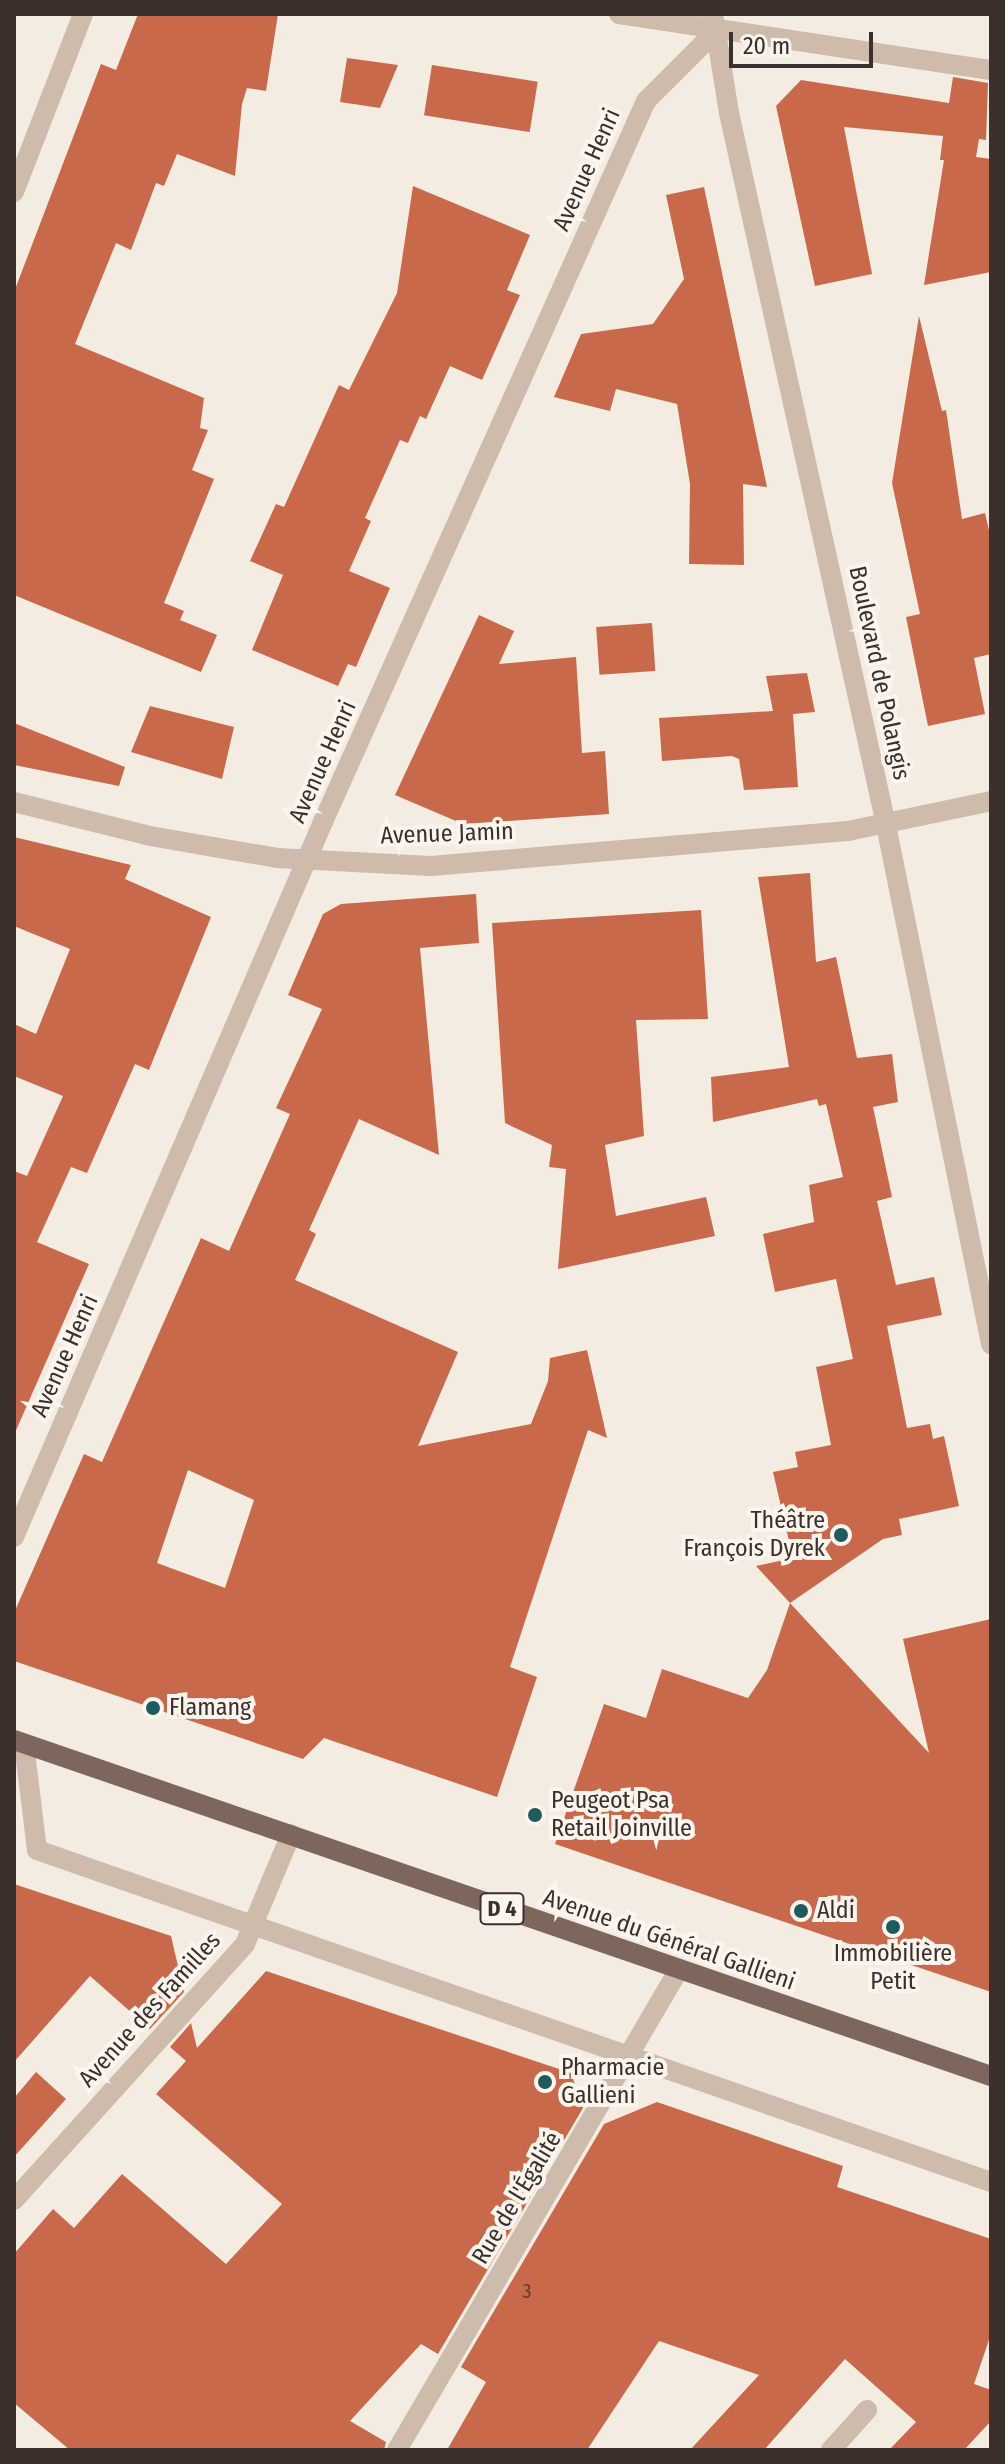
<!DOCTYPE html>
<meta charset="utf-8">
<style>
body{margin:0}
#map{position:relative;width:1005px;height:2464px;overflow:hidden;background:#f4ebe1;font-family:"Fira Sans Condensed",sans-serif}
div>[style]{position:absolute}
.building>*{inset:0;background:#c8694b;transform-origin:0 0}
.minor>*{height:20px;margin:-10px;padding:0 10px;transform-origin:10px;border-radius:10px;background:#cdbbac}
.major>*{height:20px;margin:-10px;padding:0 10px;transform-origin:10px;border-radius:10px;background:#7d675c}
.dots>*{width:22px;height:22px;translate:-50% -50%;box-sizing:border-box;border:4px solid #fbf5ee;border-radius:50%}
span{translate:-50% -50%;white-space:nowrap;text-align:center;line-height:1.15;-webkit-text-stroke:8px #fbf5ee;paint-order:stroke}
.number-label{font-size:20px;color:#5e3e33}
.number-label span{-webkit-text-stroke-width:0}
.shield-label span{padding:2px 6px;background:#fbf5ee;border:2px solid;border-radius:6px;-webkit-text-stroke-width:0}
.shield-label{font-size:22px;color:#3b302b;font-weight:700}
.street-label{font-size:24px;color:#3b302b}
.poi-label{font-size:24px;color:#3b302b}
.right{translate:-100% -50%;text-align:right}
.left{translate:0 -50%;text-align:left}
.frame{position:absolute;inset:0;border:16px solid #3b302b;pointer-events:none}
.scale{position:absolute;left:729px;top:32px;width:144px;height:36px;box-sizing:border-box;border:4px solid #3b302b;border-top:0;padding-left:10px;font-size:24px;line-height:28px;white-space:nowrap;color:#3b302b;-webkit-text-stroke:6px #fbf5ee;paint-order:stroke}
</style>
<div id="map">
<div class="building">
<div style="clip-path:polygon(138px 14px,278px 14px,266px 91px,247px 88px,242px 104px,235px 176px,177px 154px,164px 186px,156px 183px,131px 250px,116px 243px,75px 344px,204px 398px,200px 428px,208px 430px,192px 470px,214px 479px,164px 603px,184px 611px,180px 620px,217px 635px,201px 672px,14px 595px,14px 292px,101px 64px,116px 70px)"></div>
<div style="clip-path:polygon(347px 58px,398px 65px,380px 108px,340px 102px)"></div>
<div style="left:432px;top:65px;width:107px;height:51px;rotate:9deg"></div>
<div style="clip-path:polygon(953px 77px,988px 83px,986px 140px,979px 139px,976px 157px,991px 159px,991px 272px,924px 285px,944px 160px,940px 160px,943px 136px,844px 127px,872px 274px,815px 286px,776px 106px,801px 80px,949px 103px)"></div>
<div style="clip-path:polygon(413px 186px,530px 235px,507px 290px,520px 295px,482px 380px,450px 366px,426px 419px,420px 416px,408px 443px,400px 440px,365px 518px,371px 521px,349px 571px,390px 588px,356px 667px,348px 664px,338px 686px,252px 650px,283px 575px,250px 561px,276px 504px,284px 507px,339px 385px,349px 390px,397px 293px)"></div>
<div style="clip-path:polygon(704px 187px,767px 487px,743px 484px,744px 565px,689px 564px,690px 484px,677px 404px,616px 389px,610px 411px,554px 397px,581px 334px,653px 324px,684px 279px,666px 195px)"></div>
<div style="clip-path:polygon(919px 316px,942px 411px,946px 410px,962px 519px,985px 513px,991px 539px,991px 654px,974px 658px,985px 714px,928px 726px,906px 617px,920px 614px,892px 483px)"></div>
<div style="clip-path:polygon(479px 615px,514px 631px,499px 664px,576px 657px,582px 753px,605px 751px,609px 814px,463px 824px,395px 795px)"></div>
<div style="left:652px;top:623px;width:48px;height:56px;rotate:86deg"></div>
<div style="clip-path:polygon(807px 673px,815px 712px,793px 714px,798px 787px,744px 790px,739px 759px,732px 756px,662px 761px,659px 718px,773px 711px,766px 676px)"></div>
<div style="clip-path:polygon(150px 706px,234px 727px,222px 779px,131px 752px)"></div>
<div style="clip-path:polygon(14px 723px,125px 767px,119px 786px,14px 765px)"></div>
<div style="clip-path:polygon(14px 837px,131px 865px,125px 879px,211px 917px,149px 1070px,135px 1064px,87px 1173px,71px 1167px,37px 1242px,89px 1264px,14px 1435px,14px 1171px,27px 1176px,63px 1096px,14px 1076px,14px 1024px,36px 1034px,70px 949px,14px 926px)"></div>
<div style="clip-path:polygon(810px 873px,816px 962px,836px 957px,857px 1058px,892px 1054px,898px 1102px,873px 1107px,892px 1197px,877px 1201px,896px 1285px,934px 1277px,942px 1315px,887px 1326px,907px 1428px,930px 1424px,933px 1439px,944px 1436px,959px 1506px,899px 1519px,902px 1535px,883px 1539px,790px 1603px,756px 1566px,793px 1558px,773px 1472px,798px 1467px,795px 1452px,831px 1445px,816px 1367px,853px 1359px,836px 1279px,775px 1292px,763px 1234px,814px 1222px,809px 1185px,843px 1177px,826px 1104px,819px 1106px,817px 1099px,713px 1122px,711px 1077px,789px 1067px,758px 877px)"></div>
<div style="clip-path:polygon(evenodd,476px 894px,479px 943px,420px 948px,439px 1155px,359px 1119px,309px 1230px,316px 1234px,295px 1280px,458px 1352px,418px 1446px,531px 1424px,548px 1381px,550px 1358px,587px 1350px,607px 1438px,588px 1430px,510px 1667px,537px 1677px,497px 1797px,324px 1738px,303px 1759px,14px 1661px,14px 1613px,84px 1454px,102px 1462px,201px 1238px,229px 1251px,290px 1114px,276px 1108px,322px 1009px,288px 995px,323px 914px,341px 904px,476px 894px,188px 1470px,254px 1500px,225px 1588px,157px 1563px,188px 1470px)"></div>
<div style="clip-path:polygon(701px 910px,708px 1019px,636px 1020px,644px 1136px,605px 1145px,616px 1216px,706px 1197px,715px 1236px,558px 1269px,566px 1169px,549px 1167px,552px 1145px,505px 1123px,492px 923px)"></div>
<div style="clip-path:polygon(790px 1603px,929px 1753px,903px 1639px,991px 1619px,991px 1992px,555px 1844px,604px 1704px,646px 1718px,662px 1669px,748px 1698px,767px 1670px)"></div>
<div style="clip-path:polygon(14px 1884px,171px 1936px,184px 1992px,150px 2029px,90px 1976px,14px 2062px)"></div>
<div style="clip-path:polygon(266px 1971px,571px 2073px,583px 2108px,438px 2354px,421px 2344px,350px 2421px,386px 2442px,384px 2450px,70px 2450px,14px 2403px,14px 2254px,53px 2209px,74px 2228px,122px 2174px,226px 2264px,282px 2204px,156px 2094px,186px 2061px,170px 2047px,191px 2023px,197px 2048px)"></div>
<div style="clip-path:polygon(36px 2072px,66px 2099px,14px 2157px,14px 2098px)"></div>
<div style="clip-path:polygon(657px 2102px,843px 2166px,837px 2187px,991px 2239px,991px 2334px,974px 2384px,991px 2390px,991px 2421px,964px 2450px,889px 2450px,916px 2422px,845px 2359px,764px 2450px,690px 2450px,759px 2375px,659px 2341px,587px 2450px,447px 2450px,486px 2382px,461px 2367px,604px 2124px)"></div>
</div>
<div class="minor">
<div style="left:619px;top:14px;width:376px;rotate:8.6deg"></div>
<div style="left:713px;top:14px;width:100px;rotate:80.8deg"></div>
<div style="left:729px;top:113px;width:729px;rotate:77.56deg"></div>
<div style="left:886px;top:825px;width:530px;rotate:78.56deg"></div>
<div style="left:14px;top:192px;width:191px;rotate:-68.8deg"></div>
<div style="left:14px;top:802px;width:140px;rotate:14deg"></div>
<div style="left:150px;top:836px;width:129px;rotate:9.8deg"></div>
<div style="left:277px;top:858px;width:154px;rotate:3deg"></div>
<div style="left:431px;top:866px;width:418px;rotate:-4.8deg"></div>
<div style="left:848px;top:831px;width:146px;rotate:-11.8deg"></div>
<div style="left:14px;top:1537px;width:779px;rotate:-66.63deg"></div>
<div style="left:323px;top:822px;width:790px;rotate:-65.87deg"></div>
<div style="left:646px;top:101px;width:99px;rotate:-45deg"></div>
<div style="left:24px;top:1744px;width:107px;rotate:83deg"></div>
<div style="left:37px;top:1850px;width:1010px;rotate:19.19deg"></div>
<div style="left:14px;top:2200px;width:345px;rotate:-47.9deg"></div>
<div style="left:245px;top:1944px;width:119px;rotate:-67.3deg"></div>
<div style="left:397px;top:2450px;width:555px;rotate:-59.6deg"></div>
<div style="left:831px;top:2450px;width:54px;rotate:-48deg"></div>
</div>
<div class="major">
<div style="left:14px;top:1740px;width:1033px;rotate:18.98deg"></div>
</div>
<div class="dots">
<div style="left:841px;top:1535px;background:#1f5a5e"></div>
<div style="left:153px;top:1708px;background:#1f5a5e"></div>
<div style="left:535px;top:1815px;background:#1f5a5e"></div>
<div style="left:801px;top:1911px;background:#1f5a5e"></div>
<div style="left:893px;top:1927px;background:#1f5a5e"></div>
<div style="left:545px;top:2082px;background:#1f5a5e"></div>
</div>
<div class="number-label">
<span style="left:527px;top:2291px">3</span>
</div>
<div class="shield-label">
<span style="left:502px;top:1909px">D 4</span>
</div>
<div class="street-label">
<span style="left:587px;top:170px;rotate:-66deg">Avenue Henri</span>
<span style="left:879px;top:673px;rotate:78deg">Boulevard de Polangis</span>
<span style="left:323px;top:762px;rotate:-66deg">Avenue Henri</span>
<span style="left:447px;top:834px;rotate:-2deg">Avenue Jamin</span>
<span style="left:65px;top:1356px;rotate:-66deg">Avenue Henri</span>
<span style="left:669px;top:1940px;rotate:19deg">Avenue du Général Gallieni</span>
<span style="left:150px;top:2010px;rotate:-48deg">Avenue des Familles</span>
<span style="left:517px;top:2198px;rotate:-59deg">Rue de l'Égalité</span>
</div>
<div class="poi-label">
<span class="right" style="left:825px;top:1535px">Théâtre<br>François Dyrek</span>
<span class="left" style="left:169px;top:1708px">Flamang</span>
<span class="left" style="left:551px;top:1815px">Peugeot Psa<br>Retail Joinville</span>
<span class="left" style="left:817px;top:1911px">Aldi</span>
<span style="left:893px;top:1968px">Immobilière<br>Petit</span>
<span class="left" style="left:561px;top:2082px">Pharmacie<br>Gallieni</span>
</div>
<div class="frame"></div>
<div class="scale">20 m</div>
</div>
